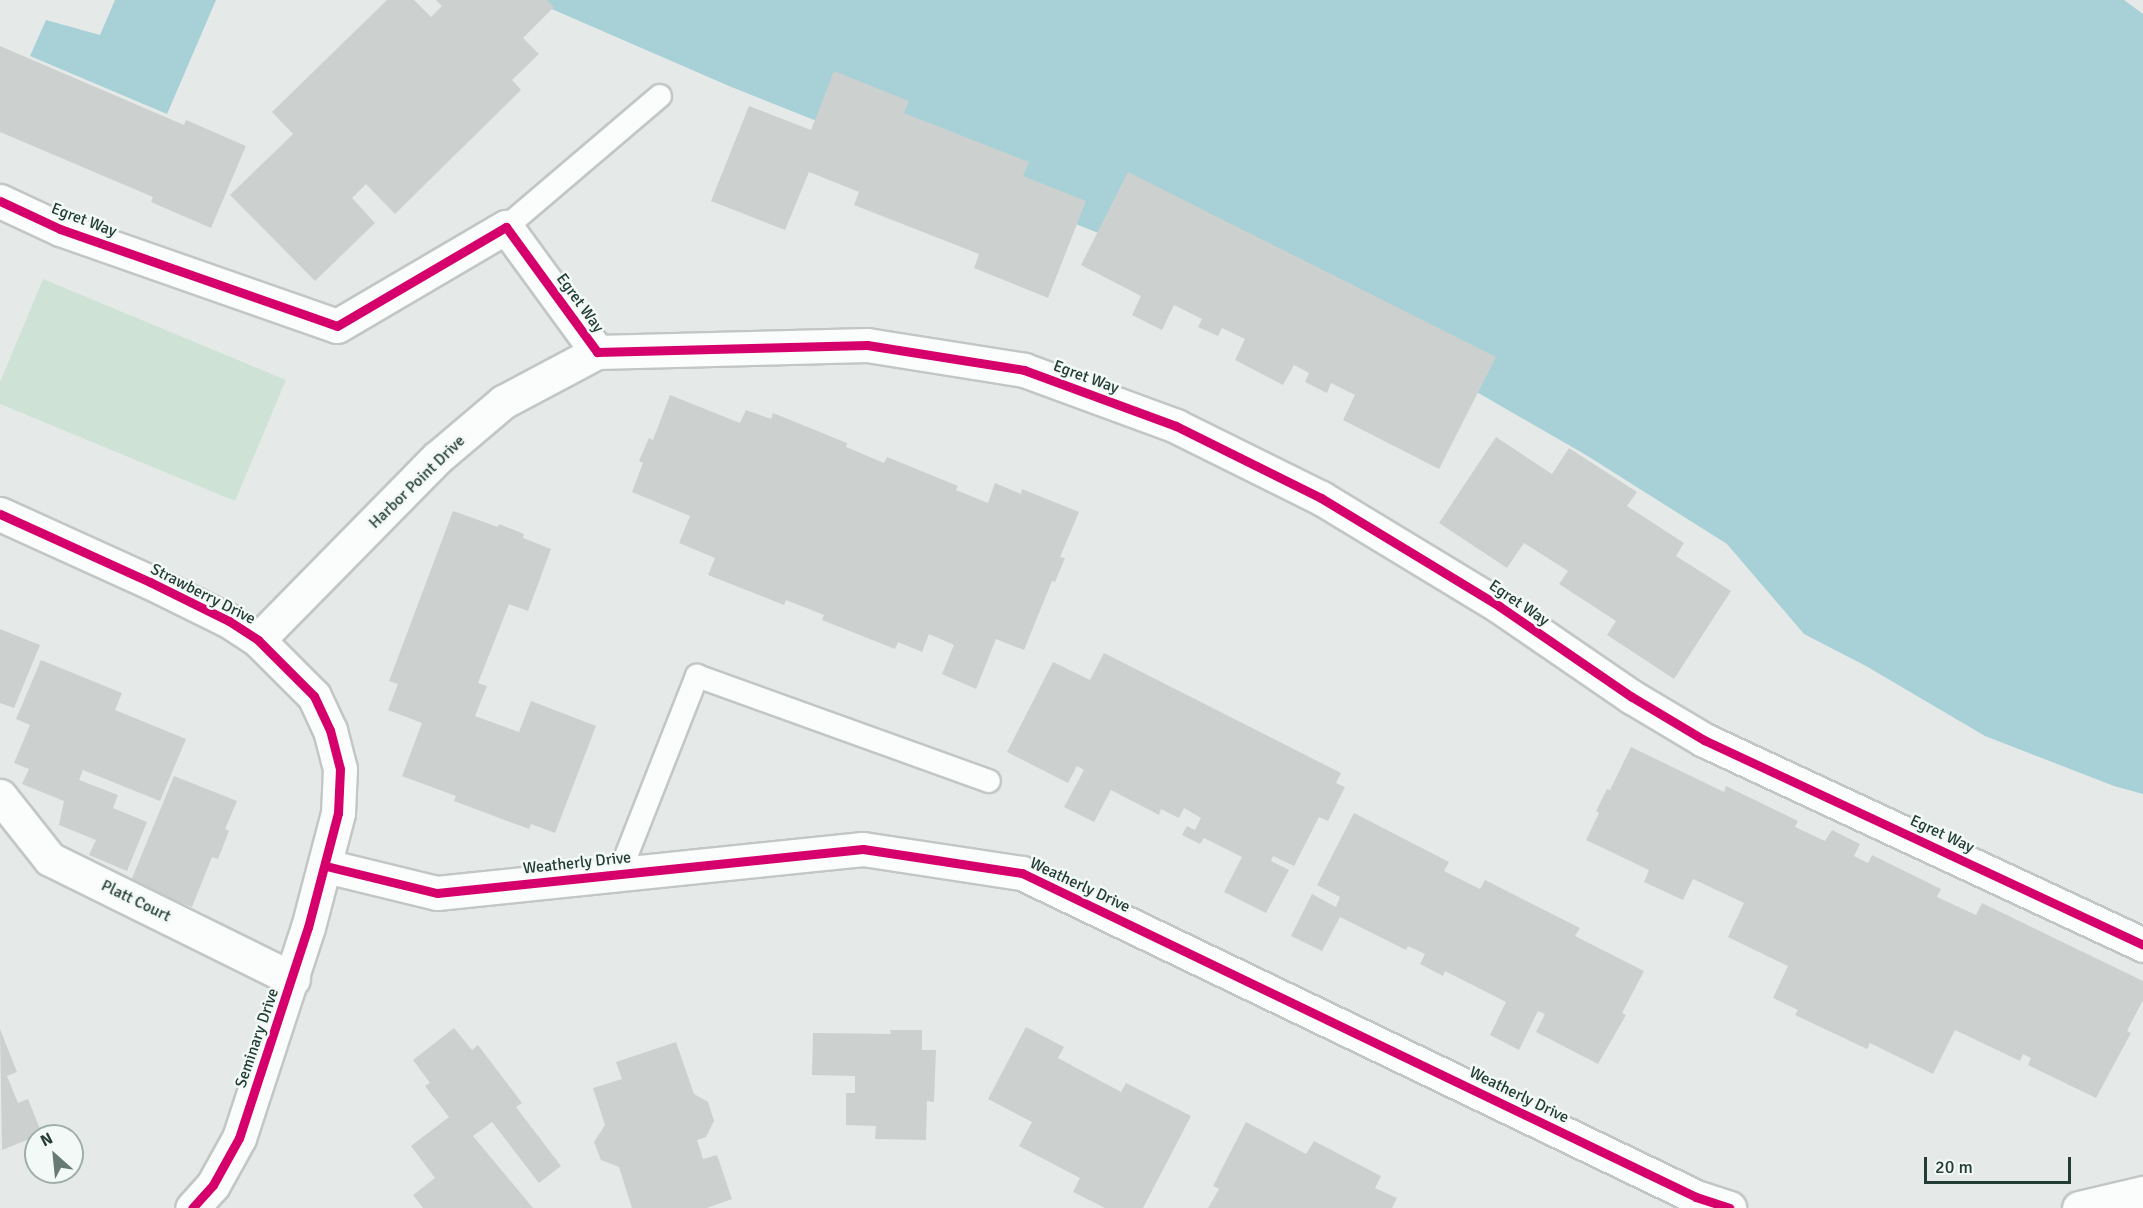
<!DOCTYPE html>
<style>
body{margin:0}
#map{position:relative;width:2143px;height:1208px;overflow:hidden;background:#e5eae8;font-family:Signika,sans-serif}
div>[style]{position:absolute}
.green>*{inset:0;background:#cee3d5}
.water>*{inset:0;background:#a7d0d7}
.building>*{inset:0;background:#ccd1cf}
.roads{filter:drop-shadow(2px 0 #c2c7c5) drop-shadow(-2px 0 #c2c7c5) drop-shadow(0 2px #c2c7c5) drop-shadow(0 -2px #c2c7c5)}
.service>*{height:22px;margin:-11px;padding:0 11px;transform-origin:11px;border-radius:11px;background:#fbfcfc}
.minor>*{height:33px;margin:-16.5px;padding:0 16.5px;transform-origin:16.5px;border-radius:16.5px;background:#fbfcfc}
.tertiary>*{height:33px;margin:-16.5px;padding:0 16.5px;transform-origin:16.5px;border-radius:16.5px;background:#fbfcfc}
.cycleway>*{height:9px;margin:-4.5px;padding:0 4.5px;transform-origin:4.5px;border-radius:4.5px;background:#d6006c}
span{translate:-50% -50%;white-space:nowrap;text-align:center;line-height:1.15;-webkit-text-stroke:5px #f3f9f6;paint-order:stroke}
.street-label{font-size:16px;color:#233d36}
.north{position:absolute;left:24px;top:1124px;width:60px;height:60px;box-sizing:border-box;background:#f3f9f6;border:2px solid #a0aea9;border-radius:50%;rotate:333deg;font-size:16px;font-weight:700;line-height:24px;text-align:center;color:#233d36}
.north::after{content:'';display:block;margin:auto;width:21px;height:27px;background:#677a74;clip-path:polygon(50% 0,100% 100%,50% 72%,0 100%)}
.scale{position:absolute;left:1924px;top:1157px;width:147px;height:27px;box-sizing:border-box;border:3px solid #233d36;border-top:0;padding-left:8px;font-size:18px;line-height:21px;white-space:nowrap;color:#233d36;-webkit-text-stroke:4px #f3f9f6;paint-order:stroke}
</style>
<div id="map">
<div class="green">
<div style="clip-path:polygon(43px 279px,286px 380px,235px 501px,0 404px,0 382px)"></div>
</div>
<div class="water">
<div style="clip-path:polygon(115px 0,216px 0,167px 114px,30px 56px,46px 20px,100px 35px)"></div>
<div style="clip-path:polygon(531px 0,2124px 0,2143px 14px,2143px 794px,2114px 786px,1985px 736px,1866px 666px,1804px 634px,1727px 544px,1586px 455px,1430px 365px,729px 86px)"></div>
</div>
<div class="building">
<div style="clip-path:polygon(387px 0,414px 0,431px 17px,442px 6px,436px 0,547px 0,554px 7px,523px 38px,539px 54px,512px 80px,521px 90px,395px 214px,366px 184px,352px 198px,375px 223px,315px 281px,230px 195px,293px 134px,272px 112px)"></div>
<div style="clip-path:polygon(0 46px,184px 125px,186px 120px,246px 146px,211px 228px,151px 202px,153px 197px,0 132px)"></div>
<div style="clip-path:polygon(834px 71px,909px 101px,904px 113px,1029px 162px,1023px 176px,1086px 201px,1048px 298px,974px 268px,979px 254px,854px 205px,859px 192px,809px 172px,785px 230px,711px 201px,749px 106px,811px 130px)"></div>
<div style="clip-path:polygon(1128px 172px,1496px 357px,1439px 469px,1343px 420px,1355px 395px,1331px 383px,1327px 393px,1305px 382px,1309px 373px,1294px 365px,1283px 385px,1235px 360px,1245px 339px,1222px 328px,1218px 336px,1198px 327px,1202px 319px,1174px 305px,1162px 330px,1132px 315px,1141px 296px,1081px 265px)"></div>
<div style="clip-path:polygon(670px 395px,740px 423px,746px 410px,771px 419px,773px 413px,847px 443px,846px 447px,884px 463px,887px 457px,958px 486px,956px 490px,988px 503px,995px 483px,1021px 494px,1022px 489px,1079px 512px,1060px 557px,1065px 558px,1055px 582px,1052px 581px,1024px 650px,996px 639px,976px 689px,942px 674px,954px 645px,929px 634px,922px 652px,898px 642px,895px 649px,822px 620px,824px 615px,786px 600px,784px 605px,708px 575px,715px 558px,679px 543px,690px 516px,632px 492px,643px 463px,639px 461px,649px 438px,653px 440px)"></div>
<div style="clip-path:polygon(1496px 437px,1552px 474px,1569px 448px,1637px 492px,1627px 506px,1684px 543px,1676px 556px,1731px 591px,1674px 679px,1607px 635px,1616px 621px,1559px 584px,1568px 571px,1524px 543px,1507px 568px,1439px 523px)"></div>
<div style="clip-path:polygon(453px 511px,498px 527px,499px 524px,524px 534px,523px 538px,551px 549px,528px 611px,509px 604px,478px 683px,487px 686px,475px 716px,519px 732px,531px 701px,596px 726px,555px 833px,531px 824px,529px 829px,454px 801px,456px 796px,402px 776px,422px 723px,388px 710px,398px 684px,389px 681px)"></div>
<div style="clip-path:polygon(0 629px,40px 645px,14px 708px,0 703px)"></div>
<div style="clip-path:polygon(1104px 653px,1341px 773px,1336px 783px,1345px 787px,1328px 821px,1319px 817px,1294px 866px,1273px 856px,1271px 861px,1289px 870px,1266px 913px,1224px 892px,1242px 857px,1204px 838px,1200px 844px,1182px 835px,1187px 826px,1195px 830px,1201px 818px,1184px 808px,1179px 818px,1161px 809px,1159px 815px,1111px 790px,1094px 822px,1064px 807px,1084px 770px,1077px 766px,1068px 783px,1007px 752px,1053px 662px,1090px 680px)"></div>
<div style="clip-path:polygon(41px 660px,122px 693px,115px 710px,186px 739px,160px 801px,83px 770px,79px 780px,118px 795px,113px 808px,147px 822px,127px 871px,89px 855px,96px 840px,59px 825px,64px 801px,22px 784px,29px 769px,14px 763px,30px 725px,16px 719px)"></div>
<div style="clip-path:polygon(1631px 747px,1724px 792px,1726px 786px,1798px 821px,1795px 827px,1825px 841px,1832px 830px,1860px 844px,1854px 856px,1868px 863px,1872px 855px,1941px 889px,1937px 897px,1976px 915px,1982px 903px,2143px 981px,2143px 1000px,2127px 1031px,2131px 1033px,2096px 1098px,2028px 1065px,2031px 1058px,2023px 1054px,2020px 1061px,1955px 1030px,1933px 1074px,1870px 1043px,1867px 1049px,1795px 1015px,1798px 1010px,1773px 998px,1788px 966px,1728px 937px,1744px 903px,1693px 879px,1683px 900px,1644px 882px,1649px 870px,1586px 840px,1599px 813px,1596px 811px,1607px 789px,1610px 790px)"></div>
<div style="clip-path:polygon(174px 776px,237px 801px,225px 829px,229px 831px,218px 859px,212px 857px,192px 907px,130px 883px)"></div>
<div style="clip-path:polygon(1354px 813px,1449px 862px,1444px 871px,1480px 889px,1485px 880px,1580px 928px,1575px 936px,1644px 971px,1622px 1013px,1626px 1015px,1598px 1064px,1536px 1032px,1545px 1014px,1538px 1011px,1519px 1050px,1490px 1035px,1506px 1002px,1445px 971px,1443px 976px,1420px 964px,1425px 954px,1408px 946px,1406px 950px,1340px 917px,1322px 951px,1291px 936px,1312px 894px,1336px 907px,1340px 897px,1317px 885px)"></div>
<div style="clip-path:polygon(1026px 1027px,1064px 1047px,1058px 1058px,1121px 1092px,1126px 1083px,1191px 1116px,1143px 1208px,1105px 1208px,1073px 1192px,1080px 1178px,1019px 1146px,1032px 1122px,988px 1099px)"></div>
<div style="clip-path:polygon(454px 1028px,472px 1050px,478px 1045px,522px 1103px,516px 1107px,561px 1166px,539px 1183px,492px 1122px,473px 1136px,533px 1208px,423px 1208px,413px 1195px,435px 1178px,411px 1146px,449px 1117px,425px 1086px,430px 1083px,413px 1060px)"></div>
<div style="clip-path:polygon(0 1029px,17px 1072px,7px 1076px,18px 1103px,28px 1099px,42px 1134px,2px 1150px)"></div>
<div style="clip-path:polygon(890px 1030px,922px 1030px,922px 1050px,936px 1050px,934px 1102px,927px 1101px,926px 1140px,875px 1139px,876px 1126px,846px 1125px,846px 1093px,855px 1093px,855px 1076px,812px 1075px,813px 1033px,891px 1034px)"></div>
<div style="clip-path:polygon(676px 1042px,694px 1094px,708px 1102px,714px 1121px,706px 1137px,697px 1140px,703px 1159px,717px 1155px,732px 1199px,707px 1208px,632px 1208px,619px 1167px,601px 1160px,594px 1142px,605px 1125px,593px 1088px,622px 1079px,616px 1062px)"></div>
<div style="clip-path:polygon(1246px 1122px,1306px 1154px,1314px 1141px,1381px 1176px,1375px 1188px,1397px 1198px,1392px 1208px,1208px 1208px,1219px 1189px,1213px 1186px)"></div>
</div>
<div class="roads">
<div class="service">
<div style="left:506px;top:227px;width:202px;rotate:-40.4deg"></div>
<div style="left:619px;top:874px;width:213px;rotate:-68.5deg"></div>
<div style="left:697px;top:676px;width:310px;rotate:19.8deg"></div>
</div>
<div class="minor">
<div style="left:0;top:201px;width:66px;rotate:25deg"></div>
<div style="left:60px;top:229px;width:293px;rotate:19.3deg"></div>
<div style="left:337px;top:326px;width:196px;rotate:-30.4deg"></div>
<div style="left:506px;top:227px;width:155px;rotate:53.9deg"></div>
<div style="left:597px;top:352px;width:270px;rotate:-1.5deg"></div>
<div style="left:867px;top:345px;width:159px;rotate:9deg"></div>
<div style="left:1024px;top:370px;width:162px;rotate:20.2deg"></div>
<div style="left:1176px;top:426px;width:162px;rotate:26.4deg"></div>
<div style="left:1321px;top:498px;width:208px;rotate:31.2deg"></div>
<div style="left:1499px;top:606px;width:161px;rotate:34.4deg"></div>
<div style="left:1632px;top:697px;width:84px;rotate:30.8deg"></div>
<div style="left:1704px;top:740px;width:485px;rotate:25deg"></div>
<div style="left:258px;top:640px;width:255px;rotate:-45.5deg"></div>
<div style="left:437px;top:458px;width:87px;rotate:-40.3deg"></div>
<div style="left:503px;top:402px;width:106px;rotate:-28deg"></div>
<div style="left:0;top:796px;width:80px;rotate:51.6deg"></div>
<div style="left:50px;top:859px;width:271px;rotate:26.3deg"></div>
<div style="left:326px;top:866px;width:114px;rotate:13.7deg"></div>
<div style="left:437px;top:893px;width:428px;rotate:-5.9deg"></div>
<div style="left:863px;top:849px;width:161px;rotate:8.6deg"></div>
<div style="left:1022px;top:873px;width:748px;rotate:25.67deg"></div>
<div style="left:1696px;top:1197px;width:35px;rotate:18deg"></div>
<div style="left:2079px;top:1208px;width:66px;rotate:-13.2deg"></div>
</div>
<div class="tertiary">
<div style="left:0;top:514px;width:165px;rotate:24.4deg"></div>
<div style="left:150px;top:582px;width:88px;rotate:26.3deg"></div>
<div style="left:229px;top:621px;width:35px;rotate:33deg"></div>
<div style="left:258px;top:640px;width:79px;rotate:45deg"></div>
<div style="left:314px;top:696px;width:38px;rotate:65deg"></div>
<div style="left:330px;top:730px;width:40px;rotate:75.6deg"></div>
<div style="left:340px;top:769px;width:44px;rotate:92.6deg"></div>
<div style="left:338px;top:813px;width:118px;rotate:104.7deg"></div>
<div style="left:308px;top:927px;width:222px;rotate:108.1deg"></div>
<div style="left:239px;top:1138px;width:54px;rotate:119deg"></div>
<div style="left:213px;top:1185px;width:31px;rotate:132deg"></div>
</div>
</div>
<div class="cycleway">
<div style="left:0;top:201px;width:66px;rotate:25deg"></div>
<div style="left:60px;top:229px;width:293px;rotate:19.3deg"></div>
<div style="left:337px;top:326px;width:196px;rotate:-30.4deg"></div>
<div style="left:506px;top:227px;width:155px;rotate:53.9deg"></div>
<div style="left:597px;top:352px;width:270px;rotate:-1.5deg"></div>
<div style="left:867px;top:345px;width:159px;rotate:9deg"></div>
<div style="left:1024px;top:370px;width:162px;rotate:20.2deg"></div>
<div style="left:1176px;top:426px;width:162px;rotate:26.4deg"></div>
<div style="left:1321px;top:498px;width:208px;rotate:31.2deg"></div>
<div style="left:1499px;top:606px;width:161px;rotate:34.4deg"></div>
<div style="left:1632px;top:697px;width:84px;rotate:30.8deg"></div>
<div style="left:1704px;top:740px;width:485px;rotate:25deg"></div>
<div style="left:0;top:514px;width:165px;rotate:24.4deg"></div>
<div style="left:150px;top:582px;width:88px;rotate:26.3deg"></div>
<div style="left:229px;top:621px;width:35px;rotate:33deg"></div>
<div style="left:258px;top:640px;width:79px;rotate:45deg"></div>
<div style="left:314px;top:696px;width:38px;rotate:65deg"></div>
<div style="left:330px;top:730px;width:40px;rotate:75.6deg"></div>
<div style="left:340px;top:769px;width:44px;rotate:92.6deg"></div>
<div style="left:338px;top:813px;width:118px;rotate:104.7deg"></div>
<div style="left:308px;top:927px;width:222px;rotate:108.1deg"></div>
<div style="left:239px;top:1138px;width:54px;rotate:119deg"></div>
<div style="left:213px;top:1185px;width:31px;rotate:132deg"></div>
<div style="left:326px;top:866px;width:114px;rotate:13.7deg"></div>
<div style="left:437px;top:893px;width:428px;rotate:-5.9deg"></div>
<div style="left:863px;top:849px;width:161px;rotate:8.6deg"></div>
<div style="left:1022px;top:873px;width:748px;rotate:25.67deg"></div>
<div style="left:1696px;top:1197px;width:35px;rotate:18deg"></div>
</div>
<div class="street-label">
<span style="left:84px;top:220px;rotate:21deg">Egret Way</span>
<span style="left:580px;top:303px;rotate:54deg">Egret Way</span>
<span style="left:1086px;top:377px;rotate:20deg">Egret Way</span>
<span style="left:417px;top:482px;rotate:-44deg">Harbor Point Drive</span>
<span style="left:203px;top:594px;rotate:27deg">Strawberry Drive</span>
<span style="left:1519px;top:603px;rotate:34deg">Egret Way</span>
<span style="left:1942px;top:834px;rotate:25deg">Egret Way</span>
<span style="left:577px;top:863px;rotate:-6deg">Weatherly Drive</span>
<span style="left:1080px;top:885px;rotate:25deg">Weatherly Drive</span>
<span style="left:136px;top:901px;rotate:26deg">Platt Court</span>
<span style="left:257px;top:1038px;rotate:-71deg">Seminary Drive</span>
<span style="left:1519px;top:1095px;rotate:26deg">Weatherly Drive</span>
</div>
<div class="north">N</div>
<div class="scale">20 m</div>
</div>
